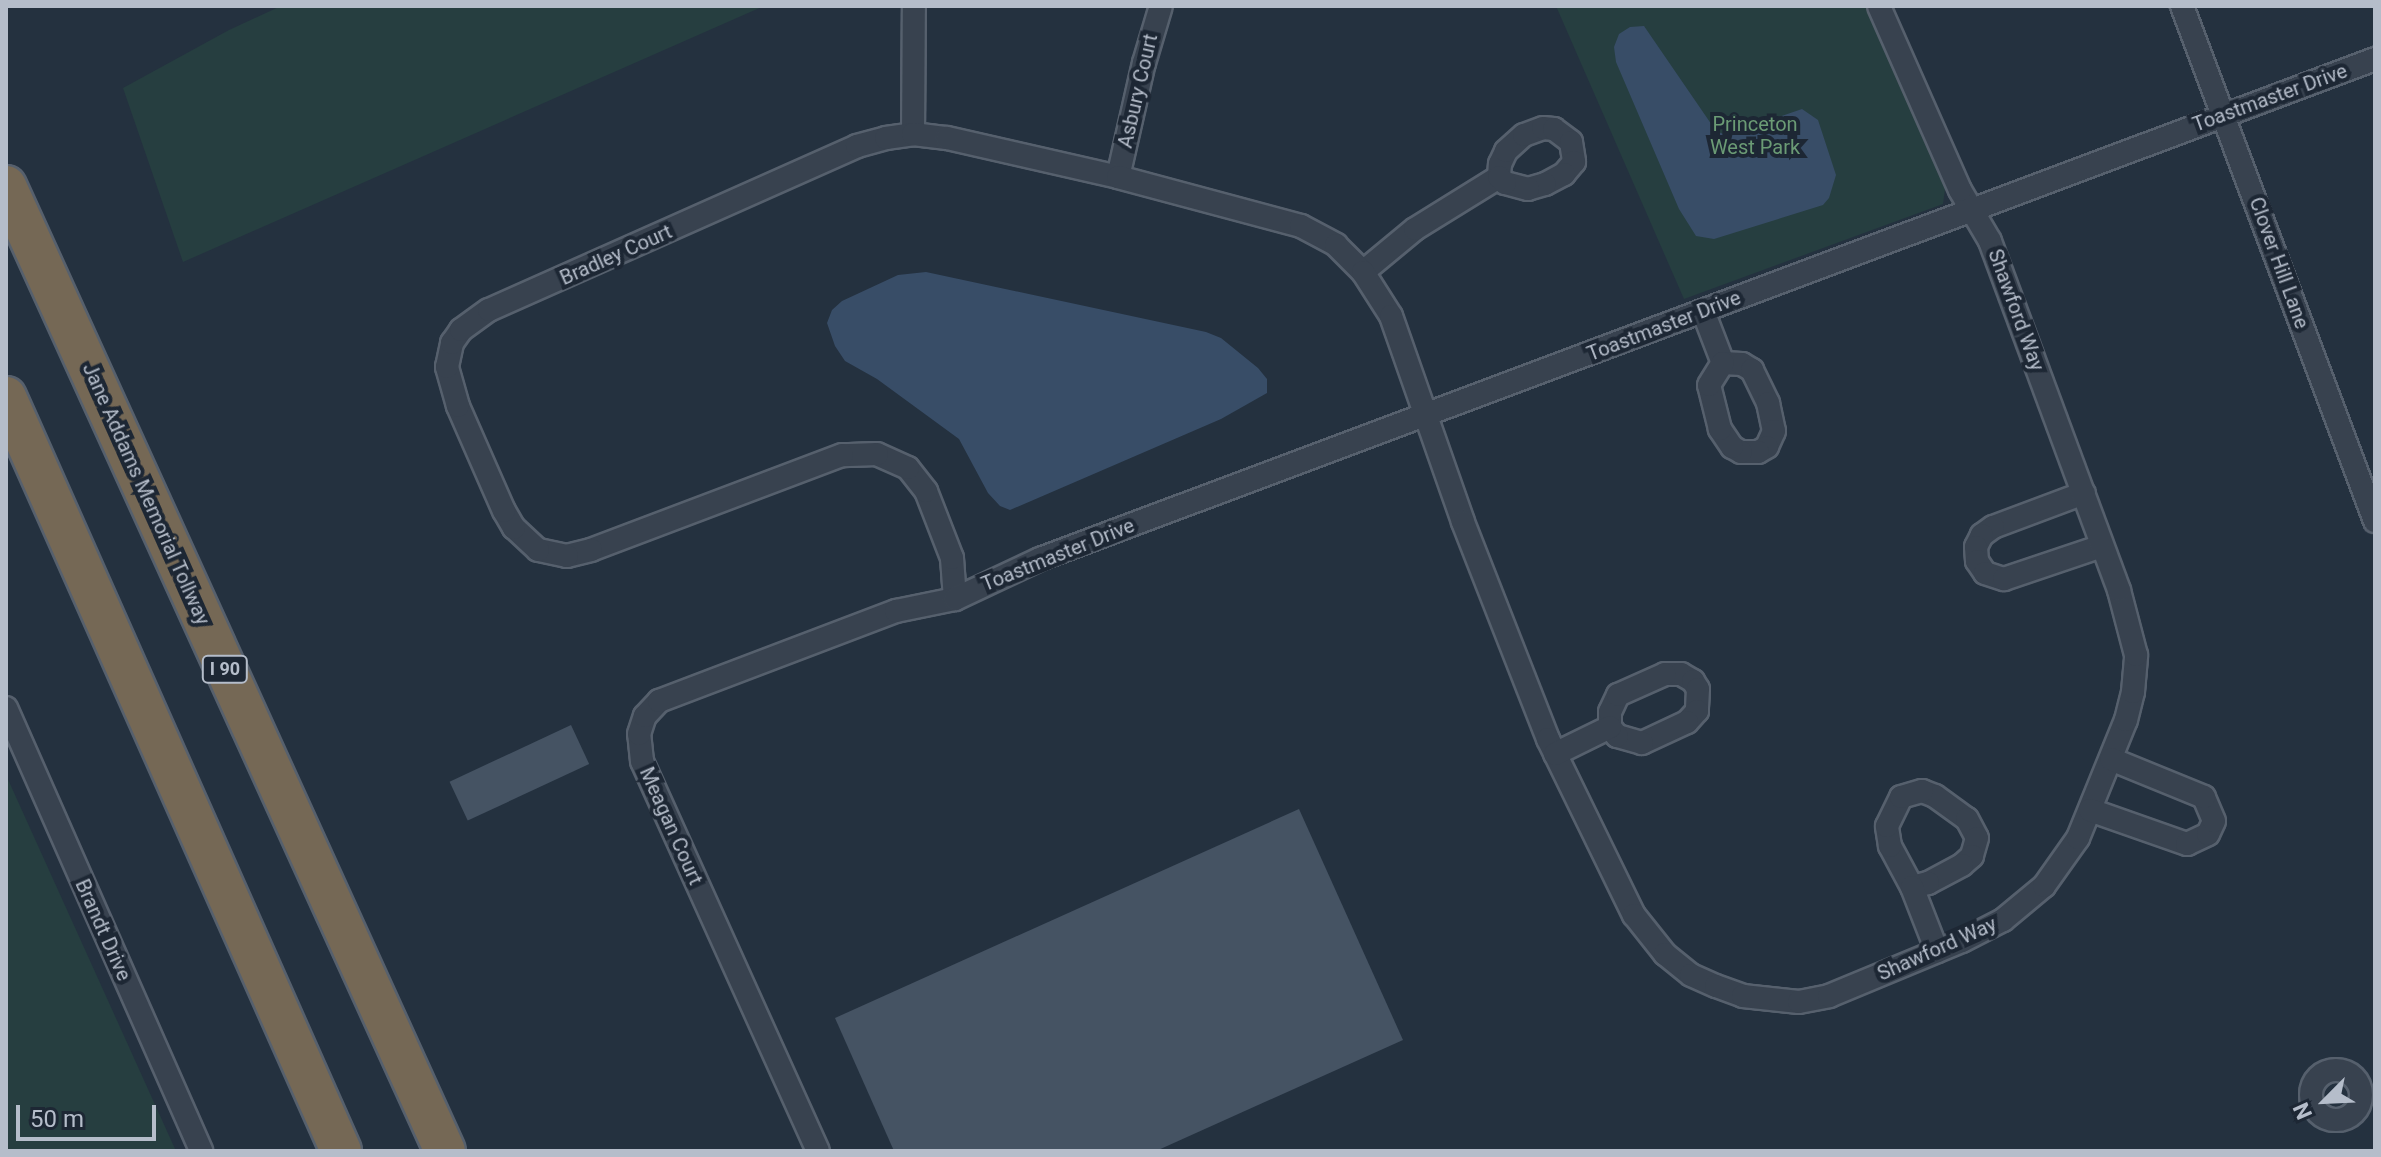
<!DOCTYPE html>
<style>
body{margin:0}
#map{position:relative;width:2381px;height:1157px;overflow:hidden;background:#24313f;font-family:Roboto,sans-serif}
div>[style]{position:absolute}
.green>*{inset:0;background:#263e40}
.water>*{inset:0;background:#384d67}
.building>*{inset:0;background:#455363;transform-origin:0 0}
.roads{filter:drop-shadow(2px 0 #56606d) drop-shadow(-2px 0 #56606d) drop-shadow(0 2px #56606d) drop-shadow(0 -2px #56606d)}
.minor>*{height:22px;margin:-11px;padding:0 11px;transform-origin:11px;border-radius:11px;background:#38424f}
.minor>.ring{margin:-11px;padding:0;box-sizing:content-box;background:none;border:22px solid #38424f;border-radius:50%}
.motorway>*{height:40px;margin:-20px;padding:0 20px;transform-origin:20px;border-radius:20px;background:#756855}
span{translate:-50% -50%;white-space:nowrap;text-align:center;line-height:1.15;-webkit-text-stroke:8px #1d2734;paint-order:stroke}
.shield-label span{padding:2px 6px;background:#1d2734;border:2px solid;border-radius:6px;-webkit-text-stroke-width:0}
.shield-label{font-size:18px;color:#b5bdca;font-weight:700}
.street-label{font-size:20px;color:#b5bdca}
.park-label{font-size:20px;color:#6b9b75}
.frame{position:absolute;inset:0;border:8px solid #b5bdca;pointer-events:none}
.north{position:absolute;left:2285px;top:1061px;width:80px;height:80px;-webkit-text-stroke:6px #1d2734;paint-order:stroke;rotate:246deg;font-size:22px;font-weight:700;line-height:32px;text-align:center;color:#b5bdca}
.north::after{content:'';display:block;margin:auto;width:28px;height:36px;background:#b5bdca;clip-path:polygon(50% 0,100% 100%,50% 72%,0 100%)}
.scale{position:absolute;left:16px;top:1105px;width:140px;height:36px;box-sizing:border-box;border:4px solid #b5bdca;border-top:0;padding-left:10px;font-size:24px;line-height:28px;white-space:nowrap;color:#b5bdca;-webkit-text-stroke:6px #1d2734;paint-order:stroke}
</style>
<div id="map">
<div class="green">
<div style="clip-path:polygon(281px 6px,764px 6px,183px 262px,123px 88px,229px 30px)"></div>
<div style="clip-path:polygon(1556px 6px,1866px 6px,1946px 182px,1943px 204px,1684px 299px)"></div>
<div style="clip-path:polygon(6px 775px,176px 1151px,6px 1151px)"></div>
</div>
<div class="water">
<div style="clip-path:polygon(1644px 26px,1716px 131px,1726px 135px,1802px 109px,1818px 120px,1836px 175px,1829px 198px,1823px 205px,1714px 239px,1696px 236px,1679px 209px,1616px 62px,1614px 47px,1619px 34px,1630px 27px)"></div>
<div style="clip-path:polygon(926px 272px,1206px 332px,1221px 338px,1258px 368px,1267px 379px,1267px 393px,1221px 419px,1010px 510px,1000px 506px,988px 493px,959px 439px,877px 379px,845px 361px,835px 346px,827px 323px,832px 310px,842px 301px,898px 275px)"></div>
</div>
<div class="building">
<div style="left:571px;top:725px;width:43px;height:134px;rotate:65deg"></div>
<div style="clip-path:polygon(1299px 809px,1403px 1040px,1156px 1151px,894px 1151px,835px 1018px)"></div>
</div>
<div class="roads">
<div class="minor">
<div style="left:2182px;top:6px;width:550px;rotate:69.46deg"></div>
<div style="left:913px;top:134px;width:128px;rotate:-89.6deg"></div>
<div style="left:1118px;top:177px;width:117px;rotate:-77.2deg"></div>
<div style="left:1144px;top:63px;width:59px;rotate:-73.4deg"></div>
<div style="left:1363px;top:272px;width:67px;rotate:-39.6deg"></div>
<div style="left:1415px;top:229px;width:99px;rotate:-31.8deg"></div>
<div style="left:1499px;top:177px;width:13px;rotate:-86deg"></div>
<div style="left:1500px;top:164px;width:14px;rotate:-65deg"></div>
<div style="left:1506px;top:151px;width:24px;rotate:-42deg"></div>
<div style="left:1524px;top:135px;width:20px;rotate:-20deg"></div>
<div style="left:1543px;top:128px;width:11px;rotate:5deg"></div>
<div style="left:1554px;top:129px;width:21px;rotate:37deg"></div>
<div style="left:1571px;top:142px;width:20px;rotate:81deg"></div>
<div style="left:1574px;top:162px;width:16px;rotate:130deg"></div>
<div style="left:1564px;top:174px;width:21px;rotate:152deg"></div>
<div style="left:1545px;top:184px;width:18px;rotate:164deg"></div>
<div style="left:1528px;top:189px;width:24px;rotate:-165deg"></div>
<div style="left:1505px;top:183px;width:8px;rotate:-135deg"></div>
<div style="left:1703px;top:311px;width:56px;rotate:69deg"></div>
<div style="left:1723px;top:363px;width:19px;rotate:3deg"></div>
<div style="left:1742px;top:364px;width:12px;rotate:31deg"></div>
<div style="left:1752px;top:370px;width:37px;rotate:64deg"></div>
<div style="left:1768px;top:403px;width:29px;rotate:78deg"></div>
<div style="left:1774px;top:431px;width:17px;rotate:114deg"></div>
<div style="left:1767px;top:447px;width:10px;rotate:151deg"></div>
<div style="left:1758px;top:452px;width:17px;rotate:180deg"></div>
<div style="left:1741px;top:452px;width:10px;rotate:-151deg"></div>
<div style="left:1732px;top:447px;width:22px;rotate:-124deg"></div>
<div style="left:1720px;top:429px;width:45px;rotate:-104deg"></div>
<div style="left:1709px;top:385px;width:26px;rotate:-58deg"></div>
<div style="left:2084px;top:493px;width:97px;rotate:159.5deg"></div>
<div style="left:1993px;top:527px;width:14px;rotate:144deg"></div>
<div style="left:1982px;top:535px;width:13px;rotate:117deg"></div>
<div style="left:1976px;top:547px;width:14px;rotate:86deg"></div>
<div style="left:1977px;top:561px;width:14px;rotate:56deg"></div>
<div style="left:1985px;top:573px;width:20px;rotate:18deg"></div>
<div style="left:2004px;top:579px;width:103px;rotate:-18.6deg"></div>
<div style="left:955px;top:599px;width:41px;rotate:-94.2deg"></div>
<div style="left:952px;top:558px;width:72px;rotate:-111.2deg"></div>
<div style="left:926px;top:491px;width:29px;rotate:-128deg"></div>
<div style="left:908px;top:468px;width:34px;rotate:-156deg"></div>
<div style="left:877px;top:454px;width:35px;rotate:178deg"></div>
<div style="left:842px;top:455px;width:268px;rotate:159.3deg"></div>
<div style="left:591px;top:550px;width:25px;rotate:166deg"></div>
<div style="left:567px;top:556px;width:30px;rotate:-168deg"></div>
<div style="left:538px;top:550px;width:33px;rotate:-137deg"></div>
<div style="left:514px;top:528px;width:20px;rotate:-120deg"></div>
<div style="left:504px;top:511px;width:115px;rotate:-113.7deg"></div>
<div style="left:458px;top:406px;width:41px;rotate:-105.8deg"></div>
<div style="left:447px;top:367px;width:25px;rotate:-78deg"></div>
<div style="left:452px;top:343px;width:16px;rotate:-55deg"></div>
<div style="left:461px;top:330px;width:34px;rotate:-36deg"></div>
<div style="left:489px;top:310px;width:403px;rotate:-24deg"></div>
<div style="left:857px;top:146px;width:30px;rotate:-15deg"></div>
<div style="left:886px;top:138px;width:27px;rotate:-8deg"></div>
<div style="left:913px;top:134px;width:34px;rotate:7deg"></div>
<div style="left:947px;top:138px;width:175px;rotate:12.8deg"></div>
<div style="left:1118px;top:177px;width:189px;rotate:15deg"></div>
<div style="left:1301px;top:226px;width:40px;rotate:28deg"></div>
<div style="left:1336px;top:245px;width:38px;rotate:45deg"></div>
<div style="left:1363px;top:272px;width:52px;rotate:57.5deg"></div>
<div style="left:1391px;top:316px;width:218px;rotate:70.7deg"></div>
<div style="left:1463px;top:522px;width:233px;rotate:68.6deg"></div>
<div style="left:1548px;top:739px;width:196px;rotate:64deg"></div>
<div style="left:1634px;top:915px;width:50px;rotate:51.5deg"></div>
<div style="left:1665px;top:954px;width:33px;rotate:39deg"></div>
<div style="left:1691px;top:975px;width:27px;rotate:24deg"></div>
<div style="left:1716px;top:986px;width:29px;rotate:20deg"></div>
<div style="left:1743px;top:996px;width:56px;rotate:6.1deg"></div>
<div style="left:1799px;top:1002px;width:31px;rotate:-11deg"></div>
<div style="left:1829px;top:996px;width:144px;rotate:-22.5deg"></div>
<div style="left:1962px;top:941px;width:46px;rotate:-27.1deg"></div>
<div style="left:2003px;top:920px;width:53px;rotate:-39.7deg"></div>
<div style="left:2044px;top:886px;width:59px;rotate:-54.7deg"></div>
<div style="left:2078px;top:838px;width:127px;rotate:-67.9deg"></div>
<div style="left:2126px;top:720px;width:29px;rotate:-76deg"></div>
<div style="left:2133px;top:692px;width:37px;rotate:-85deg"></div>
<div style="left:2136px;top:655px;width:67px;rotate:-104.7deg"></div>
<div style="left:2119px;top:590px;width:372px;rotate:-110.3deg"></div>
<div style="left:1990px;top:241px;width:59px;rotate:-120.5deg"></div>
<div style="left:1960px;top:190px;width:201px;rotate:-113.8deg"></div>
<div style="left:1665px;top:674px;width:16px"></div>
<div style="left:1681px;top:674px;width:14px;rotate:30deg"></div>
<div style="left:1693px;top:681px;width:9px;rotate:58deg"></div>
<div style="left:1698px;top:689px;width:22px;rotate:93deg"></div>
<div style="left:1697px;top:711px;width:15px;rotate:132deg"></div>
<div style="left:1687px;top:722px;width:50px;rotate:155deg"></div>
<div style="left:1642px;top:743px;width:26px;rotate:-164deg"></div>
<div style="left:1617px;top:736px;width:11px;rotate:-128deg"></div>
<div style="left:1610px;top:727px;width:15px;rotate:-90deg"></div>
<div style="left:1610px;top:712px;width:19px;rotate:-65deg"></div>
<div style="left:1618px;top:695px;width:51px;rotate:-24.1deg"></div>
<div style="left:6px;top:708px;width:484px;rotate:66.2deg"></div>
<div style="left:1555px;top:754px;width:61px;rotate:-26.1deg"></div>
<div style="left:1922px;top:791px;width:14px;rotate:21deg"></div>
<div style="left:1935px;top:796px;width:39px;rotate:36deg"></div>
<div style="left:1967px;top:819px;width:21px;rotate:62deg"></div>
<div style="left:1977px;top:838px;width:19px;rotate:106deg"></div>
<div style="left:1972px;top:856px;width:13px;rotate:138deg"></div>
<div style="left:1962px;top:865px;width:38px;rotate:152deg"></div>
<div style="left:1928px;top:883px;width:16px;rotate:166deg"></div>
<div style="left:1912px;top:887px;width:47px;rotate:-118.2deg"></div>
<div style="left:1890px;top:846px;width:20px;rotate:-99deg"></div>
<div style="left:1887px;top:826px;width:32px;rotate:-64deg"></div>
<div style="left:1901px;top:797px;width:22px;rotate:-16deg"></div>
<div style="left:2090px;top:810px;width:103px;rotate:19.3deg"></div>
<div style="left:2187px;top:844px;width:23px;rotate:-25deg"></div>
<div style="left:2208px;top:834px;width:14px;rotate:-65deg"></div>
<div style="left:2214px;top:821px;width:26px;rotate:-113deg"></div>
<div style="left:2204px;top:797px;width:100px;rotate:-157.8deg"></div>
<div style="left:1912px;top:887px;width:69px;rotate:68.7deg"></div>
<div class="ring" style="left:2311px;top:1070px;width:28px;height:28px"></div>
<div style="left:818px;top:1151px;width:428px;rotate:-114.3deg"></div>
<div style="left:642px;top:761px;width:27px;rotate:-96deg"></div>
<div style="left:639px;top:734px;width:19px;rotate:-72deg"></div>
<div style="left:645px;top:716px;width:21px;rotate:-47deg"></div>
<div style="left:659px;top:701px;width:254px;rotate:-20.8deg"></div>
<div style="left:896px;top:611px;width:60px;rotate:-11.5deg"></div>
<div style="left:955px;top:599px;width:94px;rotate:-25.2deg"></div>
<div style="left:1040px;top:559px;width:1426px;rotate:-20.53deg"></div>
</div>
<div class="motorway">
<div style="left:6px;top:186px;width:1060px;rotate:65.54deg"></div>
<div style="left:6px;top:397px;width:825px;rotate:66.04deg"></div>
</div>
</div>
<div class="shield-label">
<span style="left:225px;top:669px">I 90</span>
</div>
<div class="street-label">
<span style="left:1138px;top:91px;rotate:-77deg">Asbury Court</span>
<span style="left:2270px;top:98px;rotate:-20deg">Toastmaster Drive</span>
<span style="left:616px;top:255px;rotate:-24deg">Bradley Court</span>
<span style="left:2279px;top:263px;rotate:70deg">Clover Hill Lane</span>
<span style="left:2016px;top:310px;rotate:70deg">Shawford Way</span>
<span style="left:1664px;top:326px;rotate:-21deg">Toastmaster Drive</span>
<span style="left:146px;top:494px;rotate:66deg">Jane Addams Memorial Tollway</span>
<span style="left:1058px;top:555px;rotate:-22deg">Toastmaster Drive</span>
<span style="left:671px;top:826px;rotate:66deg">Meagan Court</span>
<span style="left:103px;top:930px;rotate:66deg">Brandt Drive</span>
<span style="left:1937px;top:949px;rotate:-24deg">Shawford Way</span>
</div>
<div class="park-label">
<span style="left:1755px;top:136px">Princeton<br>West Park</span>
</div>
<div class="frame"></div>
<div class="north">N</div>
<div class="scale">50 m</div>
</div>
